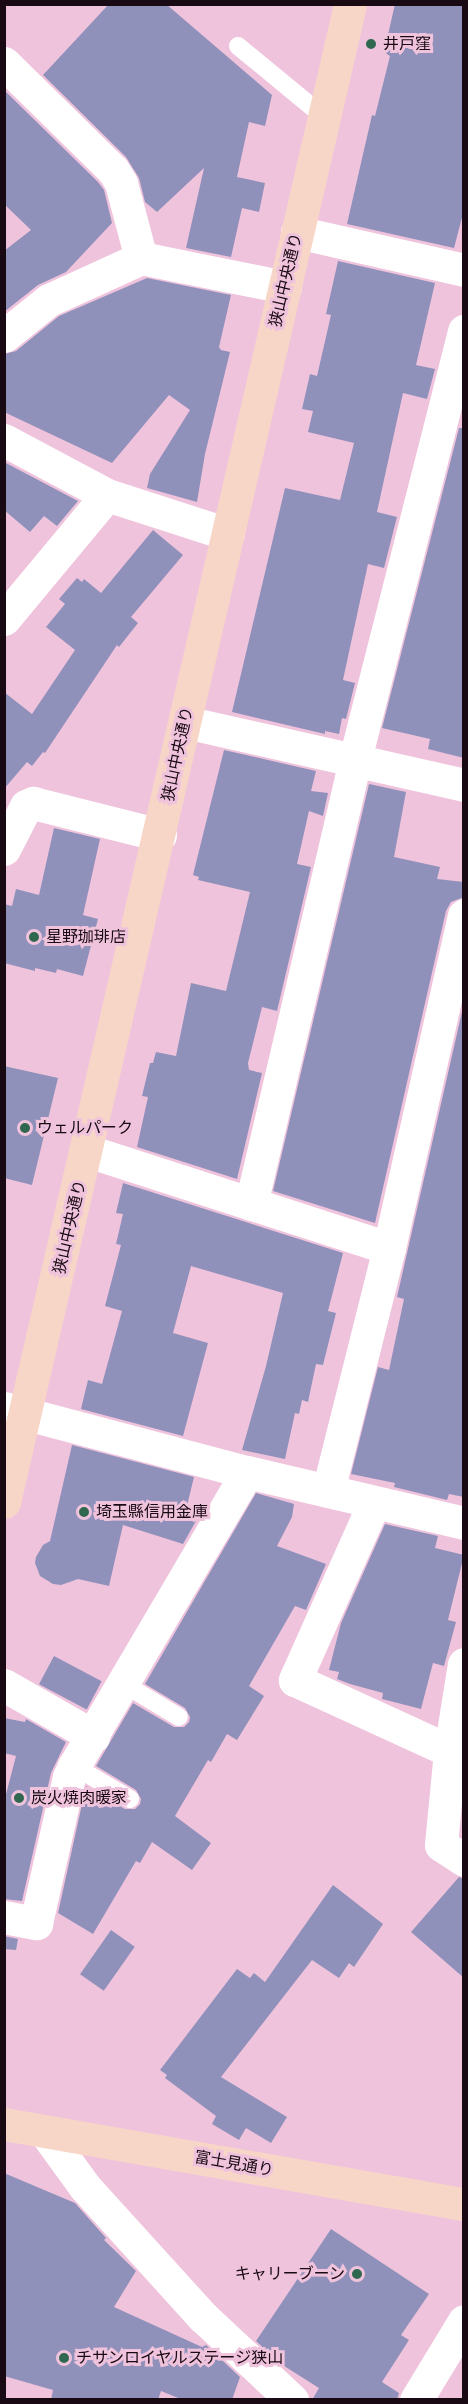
<!DOCTYPE html>
<meta charset="utf-8">
<style>
body{margin:0}
#map{position:relative;width:468px;height:2404px;overflow:hidden;background:#f0c3dd;font-family:"Alegreya Sans","Noto Sans JP",sans-serif}
div>[style]{position:absolute}
.building>*{inset:0;background:#9091bb;transform-origin:0 0}
.lane>*{height:18px;margin:-9px;padding:0 9px;transform-origin:9px;border-radius:9px;background:#fff}
.street>*{height:33px;margin:-16.5px;padding:0 16.5px;transform-origin:16.5px;border-radius:16.5px;background:#fff}
.secondary>*{height:33px;margin:-16.5px;padding:0 16.5px;transform-origin:16.5px;border-radius:16.5px;background:#f7d6c7}
.dots>*{width:16px;height:16px;translate:-50% -50%;box-sizing:border-box;border:3px solid #f0c3dd;border-radius:50%}
span{translate:-50% -50%;white-space:nowrap;text-align:center;line-height:1.15;-webkit-text-stroke:6px #f0c3dd;paint-order:stroke}
.poi-label{font-size:16px;color:#180912}
.left{translate:0 -50%;text-align:left}
.right{translate:-100% -50%;text-align:right}
.street-label{font-size:16px;color:#180912}
.frame{position:absolute;inset:0;border:6px solid #180912;pointer-events:none}
</style>
<div id="map">
<div class="building">
<div style="clip-path:polygon(109px 4px,166px 4px,272px 95px,265px 126px,249px 122px,237px 177px,265px 183px,259px 212px,242px 208px,231px 257px,186px 248px,204px 168px,157px 212px,145px 202px,139px 178px,126px 157px,43px 75px)"></div>
<div style="clip-path:polygon(395px 4px,464px 4px,464px 210px,454px 248px,347px 224px,372px 115px,375px 116px,390px 56px,384px 52px)"></div>
<div style="clip-path:polygon(4px 90px,98px 182px,104px 190px,112px 223px,66px 272px,38px 285px,4px 312px,4px 251px,31px 230px,4px 204px)"></div>
<div style="clip-path:polygon(338px 261px,435px 283px,416px 365px,435px 369px,427px 399px,403px 393px,377px 512px,397px 517px,384px 568px,368px 564px,343px 680px,355px 683px,346px 719px,342px 718px,339px 734px,325px 731px,325px 734px,232px 712px,285px 488px,340px 500px,354px 443px,308px 432px,313px 411px,302px 409px,310px 374px,317px 376px,331px 315px,326px 314px)"></div>
<div style="clip-path:polygon(147px 278px,231px 295px,219px 347px,221px 350px,230px 352px,205px 454px,197px 502px,147px 488px,150px 474px,190px 410px,169px 395px,112px 463px,4px 412px,4px 354px,16px 351px,59px 316px)"></div>
<div style="clip-path:polygon(459px 428px,464px 428px,464px 758px,428px 749px,430px 739px,382px 728px)"></div>
<div style="clip-path:polygon(4px 462px,78px 501px,57px 526px,44px 516px,30px 532px,4px 510px)"></div>
<div style="clip-path:polygon(153px 530px,183px 555px,131px 617px,138px 623px,119px 647px,117px 645px,45px 753px,43px 752px,32px 766px,27px 762px,4px 789px,4px 692px,32px 714px,75px 650px,46px 627px,65px 604px,59px 599px,77px 578px,82px 582px,84px 579px,101px 593px)"></div>
<div style="clip-path:polygon(224px 750px,316px 771px,311px 791px,328px 793px,323px 816px,309px 811px,297px 864px,311px 867px,277px 1011px,262px 1007px,248px 1063px,249px 1070px,262px 1073px,237px 1179px,137px 1147px,148px 1097px,142px 1096px,150px 1063px,153px 1063px,156px 1052px,176px 1056px,191px 983px,226px 991px,250px 892px,198px 880px,199px 877px,193px 875px)"></div>
<div style="clip-path:polygon(369px 784px,406px 792px,394px 857px,440px 867px,437px 879px,464px 882px,464px 897px,451px 902px,446px 911px,375px 1223px,273px 1191px)"></div>
<div style="clip-path:polygon(54px 828px,100px 839px,83px 915px,98px 919px,83px 976px,57px 969px,56px 973px,35px 968px,35px 971px,4px 963px,4px 904px,12px 906px,16px 889px,39px 895px)"></div>
<div style="clip-path:polygon(464px 1003px,464px 1497px,449px 1494px,447px 1500px,394px 1487px,395px 1483px,351px 1474px,378px 1367px,389px 1370px,404px 1299px,397px 1297px)"></div>
<div style="clip-path:polygon(4px 1066px,58px 1078px,32px 1185px,4px 1178px)"></div>
<div style="clip-path:polygon(123px 1183px,343px 1253px,328px 1311px,336px 1313px,323px 1365px,316px 1364px,308px 1402px,302px 1400px,299px 1414px,295px 1413px,285px 1459px,242px 1450px,266px 1366px,283px 1293px,191px 1266px,173px 1333px,208px 1343px,183px 1436px,81px 1409px,88px 1380px,102px 1384px,122px 1311px,105px 1306px,121px 1245px,116px 1244px,123px 1214px,116px 1213px)"></div>
<div style="clip-path:polygon(72px 1445px,194px 1477px,184px 1518px,196px 1521px,183px 1544px,123px 1525px,109px 1586px,78px 1579px,61px 1585px,53px 1584px,40px 1576px,35px 1563px,36px 1557px,43px 1545px,50px 1541px)"></div>
<div style="clip-path:polygon(256px 1493px,294px 1504px,292px 1517px,277px 1546px,326px 1564px,306px 1610px,295px 1606px,249px 1686px,264px 1696px,237px 1740px,227px 1734px,211px 1762px,208px 1760px,175px 1816px,211px 1843px,192px 1870px,152px 1842px,140px 1863px,136px 1861px,93px 1934px,58px 1913px,86px 1786px,125px 1809px,135px 1809px,140px 1804px,141px 1799px,136px 1790px,96px 1766px,133px 1703px,174px 1727px,184px 1727px,189px 1722px,190px 1717px,185px 1708px,145px 1684px)"></div>
<div style="clip-path:polygon(385px 1524px,438px 1536px,435px 1548px,464px 1555px,448px 1620px,456px 1622px,444px 1666px,433px 1663px,421px 1709px,382px 1699px,383px 1693px,350px 1684px,337px 1679px,339px 1672px,329px 1670px,341px 1623px)"></div>
<div style="left:54px;top:1656px;width:54px;height:32px;rotate:28deg"></div>
<div style="clip-path:polygon(4px 1718px,25px 1722px,26px 1719px,66px 1742px,51px 1773px,22px 1901px,4px 1899px,4px 1802px,16px 1756px,4px 1753px)"></div>
<div style="clip-path:polygon(459px 1877px,464px 1879px,464px 1978px,411px 1932px)"></div>
<div style="clip-path:polygon(333px 1885px,383px 1924px,354px 1967px,349px 1963px,339px 1978px,312px 1960px,221px 2077px,287px 2117px,271px 2143px,246px 2128px,239px 2140px,212px 2124px,216px 2116px,165px 2078px,167px 2075px,160px 2070px,237px 1969px,250px 1978px,254px 1973px,265px 1982px)"></div>
<div style="left:111px;top:1930px;width:29px;height:54px;rotate:35deg"></div>
<div style="clip-path:polygon(4px 1936px,18px 1939px,16px 1950px,4px 1949px)"></div>
<div style="clip-path:polygon(4px 2173px,75px 2203px,106px 2238px,104px 2240px,136px 2271px,114px 2307px,202px 2347px,206px 2345px,240px 2377px,232px 2400px,183px 2400px,161px 2391px,158px 2400px,51px 2400px,53px 2390px,4px 2376px)"></div>
<div style="clip-path:polygon(331px 2229px,429px 2294px,401px 2335px,409px 2340px,382px 2382px,399px 2393px,397px 2400px,312px 2400px,319px 2388px,281px 2364px,256px 2341px)"></div>
</div>
<div class="lane">
<div style="left:238px;top:46px;width:112px;rotate:39.5deg"></div>
<div style="left:124px;top:1684px;width:64px;rotate:31deg"></div>
<div style="left:74px;top:1766px;width:65px;rotate:30.5deg"></div>
</div>
<div class="street">
<div style="left:4px;top:63px;width:153px;rotate:44.5deg"></div>
<div style="left:113px;top:170px;width:15px;rotate:58deg"></div>
<div style="left:121px;top:183px;width:78px;rotate:75.1deg"></div>
<div style="left:297px;top:232px;width:171px;rotate:12.8deg"></div>
<div style="left:4px;top:336px;width:58px;rotate:-38.7deg"></div>
<div style="left:49px;top:300px;width:101px;rotate:-24.5deg"></div>
<div style="left:141px;top:258px;width:147px;rotate:11.4deg"></div>
<div style="left:4px;top:440px;width:117px;rotate:28.1deg"></div>
<div style="left:107px;top:495px;width:127px;rotate:17.9deg"></div>
<div style="left:4px;top:619px;width:161px;rotate:-50.3deg"></div>
<div style="left:185px;top:722px;width:286px;rotate:12.7deg"></div>
<div style="left:4px;top:849px;width:48px;rotate:-62.9deg"></div>
<div style="left:26px;top:806px;width:8px;rotate:-23deg"></div>
<div style="left:33px;top:803px;width:131px;rotate:14.1deg"></div>
<div style="left:88px;top:1151px;width:316px;rotate:17.9deg"></div>
<div style="left:389px;top:1248px;width:250px;rotate:104.1deg"></div>
<div style="left:251px;top:1204px;width:457px;rotate:-76.8deg"></div>
<div style="left:355px;top:759px;width:442px;rotate:-75.7deg"></div>
<div style="left:389px;top:1248px;width:341px;rotate:-77.3deg"></div>
<div style="left:4px;top:1408px;width:251px;rotate:14.8deg"></div>
<div style="left:247px;top:1472px;width:223px;rotate:13.2deg"></div>
<div style="left:374px;top:1503px;width:194px;rotate:114.1deg"></div>
<div style="left:295px;top:1680px;width:170px;rotate:24.6deg"></div>
<div style="left:450px;top:1751px;width:88px;rotate:-80.9deg"></div>
<div style="left:4px;top:1685px;width:103px;rotate:29.8deg"></div>
<div style="left:450px;top:1751px;width:94px;rotate:95.5deg"></div>
<div style="left:441px;top:1845px;width:27px;rotate:33deg"></div>
<div style="left:4px;top:1917px;width:33px;rotate:11deg"></div>
<div style="left:36px;top:1923px;width:150px;rotate:-77.3deg"></div>
<div style="left:69px;top:1777px;width:12px;rotate:-66deg"></div>
<div style="left:74px;top:1766px;width:341px;rotate:-59.5deg"></div>
<div style="left:45px;top:2132px;width:68px;rotate:54deg"></div>
<div style="left:85px;top:2187px;width:176px;rotate:47.8deg"></div>
<div style="left:203px;top:2317px;width:122px;rotate:43deg"></div>
<div style="left:416px;top:2400px;width:92px;rotate:-58.7deg"></div>
</div>
<div class="secondary">
<div style="left:4px;top:1502px;width:1537px;rotate:-76.99deg"></div>
<div style="left:4px;top:2124px;width:467px;rotate:9.9deg"></div>
</div>
<div class="dots">
<div style="left:371px;top:44px;background:#2f684f"></div>
<div style="left:34px;top:937px;background:#2f684f"></div>
<div style="left:25px;top:1128px;background:#2f684f"></div>
<div style="left:84px;top:1512px;background:#2f684f"></div>
<div style="left:19px;top:1798px;background:#2f684f"></div>
<div style="left:357px;top:2274px;background:#2f684f"></div>
<div style="left:64px;top:2358px;background:#2f684f"></div>
</div>
<div class="poi-label">
<span class="left" style="left:383px;top:44px">井戸窪</span>
<span class="left" style="left:46px;top:937px">星野珈琲店</span>
<span class="left" style="left:37px;top:1128px">ウェルパーク</span>
<span class="left" style="left:96px;top:1512px">埼玉縣信用金庫</span>
<span class="left" style="left:31px;top:1798px">炭火焼肉暖家</span>
<span class="right" style="left:345px;top:2274px">キャリーブーン</span>
<span class="left" style="left:76px;top:2358px">チサンロイヤルステージ狭山</span>
</div>
<div class="street-label">
<span style="left:286px;top:280px;rotate:-77deg">狭山中央通り</span>
<span style="left:178px;top:754px;rotate:-78deg">狭山中央通り</span>
<span style="left:70px;top:1227px;rotate:-77deg">狭山中央通り</span>
<span style="left:234px;top:2164px;rotate:10deg">富士見通り</span>
</div>
<div class="frame"></div>
</div>
